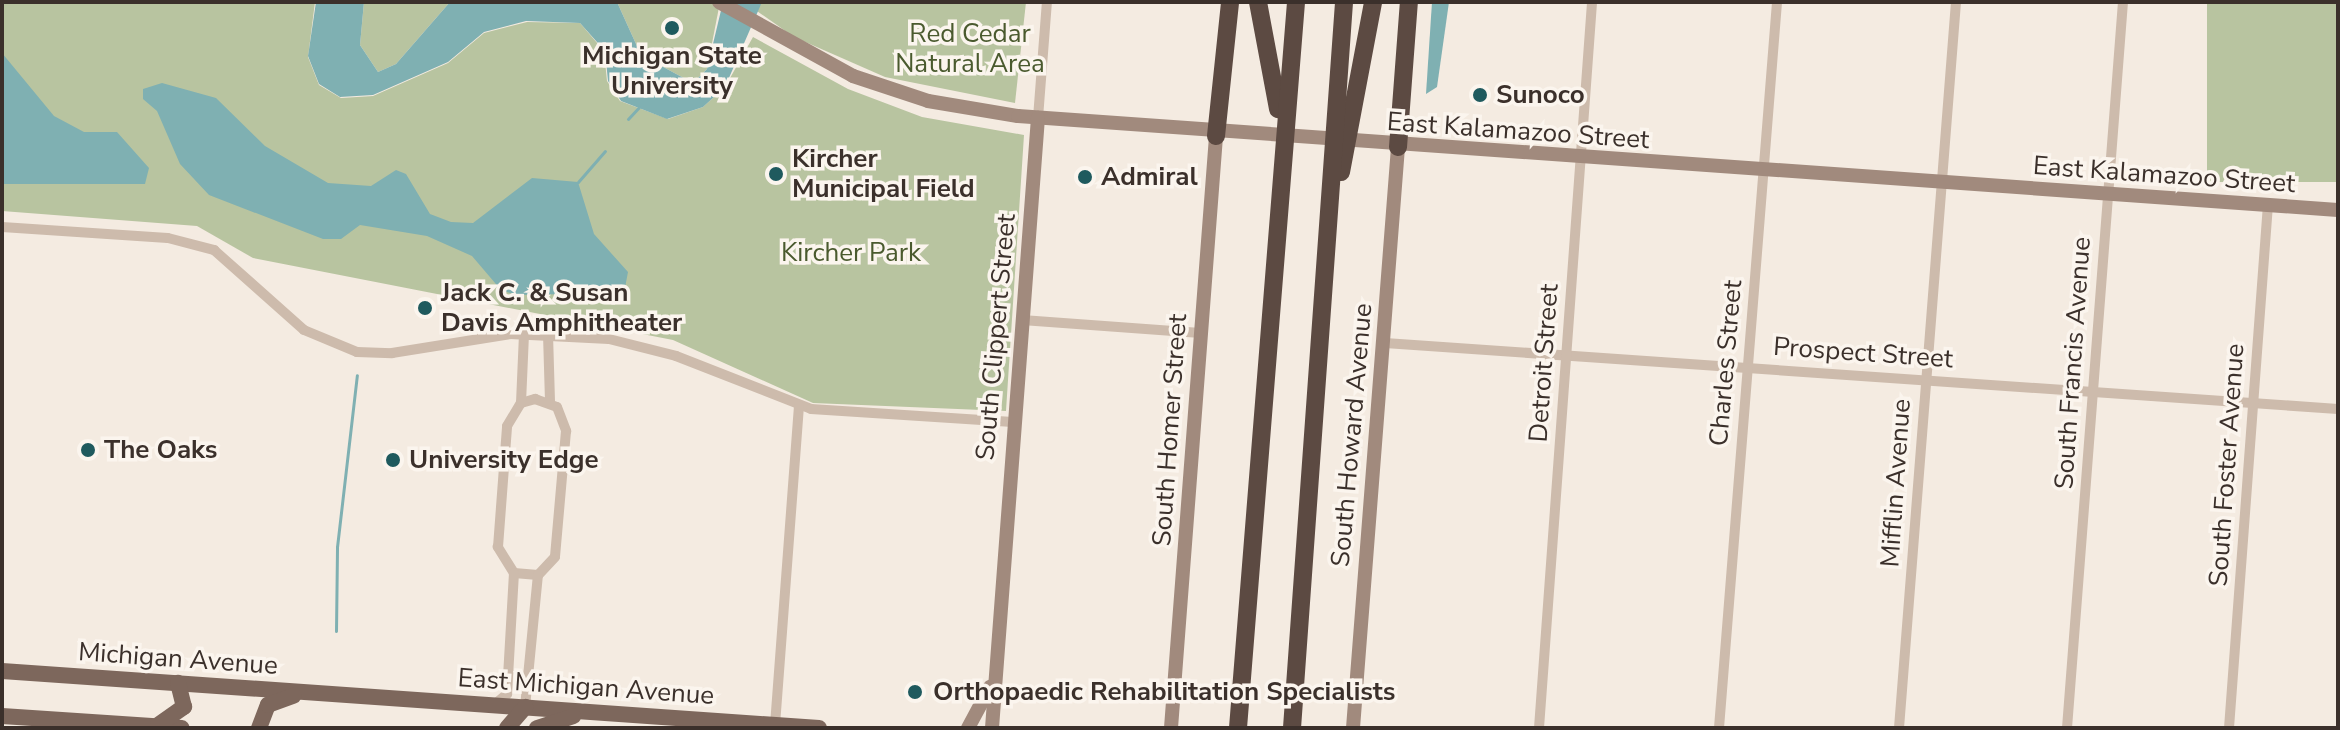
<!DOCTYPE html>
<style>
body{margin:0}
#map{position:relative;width:2340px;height:730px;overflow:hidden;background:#f4ebe1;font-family:"Nunito Sans",sans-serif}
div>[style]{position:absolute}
.green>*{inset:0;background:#b8c4a0;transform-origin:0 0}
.water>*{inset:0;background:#7fb0b2}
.stream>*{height:3px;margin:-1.5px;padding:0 1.5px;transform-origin:1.5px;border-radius:1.5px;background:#7fb0b2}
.street>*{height:10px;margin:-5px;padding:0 5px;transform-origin:5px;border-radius:5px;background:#cdbbac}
.secondary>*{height:14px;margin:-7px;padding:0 7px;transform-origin:7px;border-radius:7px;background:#a18a7d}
.primary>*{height:16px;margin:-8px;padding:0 8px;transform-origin:8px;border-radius:8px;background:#7d675c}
.highway>*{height:18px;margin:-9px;padding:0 9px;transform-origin:9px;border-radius:9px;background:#5c4a42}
.dots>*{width:22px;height:22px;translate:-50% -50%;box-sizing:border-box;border:4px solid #fbf5ee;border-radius:50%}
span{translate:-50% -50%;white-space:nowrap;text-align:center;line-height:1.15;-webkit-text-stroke:7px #fbf5ee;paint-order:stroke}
.park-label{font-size:26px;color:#4a5a2e}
.poi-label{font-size:26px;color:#3b302b;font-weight:700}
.left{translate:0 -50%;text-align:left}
.street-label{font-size:26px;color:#3b302b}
.frame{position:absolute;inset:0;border:4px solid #3b302b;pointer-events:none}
</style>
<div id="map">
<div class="green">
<div style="clip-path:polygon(2px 2px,315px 2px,308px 57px,319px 85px,341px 98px,373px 96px,448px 63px,484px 33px,527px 22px,580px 23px,604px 51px,607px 81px,620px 101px,668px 119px,703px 107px,725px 87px,753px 37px,848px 89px,922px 117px,1024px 135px,1006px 411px,813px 403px,673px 340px,253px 258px,197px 226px,2px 211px)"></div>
<div style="clip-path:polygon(364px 2px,450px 2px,396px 64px,378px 72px,360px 45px)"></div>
<div style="clip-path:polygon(617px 2px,720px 2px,707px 69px,693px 83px,641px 55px)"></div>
<div style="clip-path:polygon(744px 2px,1026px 2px,1015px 103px,885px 77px,794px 37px)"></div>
<div style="left:2207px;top:2px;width:131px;height:180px"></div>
</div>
<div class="water">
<div style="clip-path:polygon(316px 2px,364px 2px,360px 45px,378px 72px,396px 64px,450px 2px,617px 2px,641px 55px,693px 83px,707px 69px,723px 2px,762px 2px,725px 87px,703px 107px,667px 119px,621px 101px,608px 81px,605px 51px,580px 23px,526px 21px,484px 32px,448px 62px,373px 95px,340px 97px,319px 84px,308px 56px)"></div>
<div style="clip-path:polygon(1432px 2px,1449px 2px,1437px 87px,1426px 94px)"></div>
<div style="clip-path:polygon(2px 53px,54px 116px,84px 132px,117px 132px,149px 168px,145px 184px,2px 184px)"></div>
<div style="clip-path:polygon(162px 83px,216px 98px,265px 146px,328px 183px,371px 186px,396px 170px,406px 174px,430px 214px,451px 222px,473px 223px,532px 178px,578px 182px,594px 234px,628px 272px,624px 293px,516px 295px,501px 290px,472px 256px,427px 236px,360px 225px,341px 239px,323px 239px,209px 195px,180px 164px,157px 111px,143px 99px,143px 89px)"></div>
</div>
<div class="stream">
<div style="left:628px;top:119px;width:16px;rotate:-47deg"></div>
<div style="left:578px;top:182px;width:41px;rotate:-48.9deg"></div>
<div style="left:336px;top:631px;width:84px;rotate:-89.3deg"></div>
<div style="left:337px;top:547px;width:173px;rotate:-83.4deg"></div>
</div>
<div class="street">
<div style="left:1038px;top:118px;width:116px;rotate:-85.6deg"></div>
<div style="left:2px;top:227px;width:166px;rotate:3.8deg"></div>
<div style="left:168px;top:238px;width:48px;rotate:14.6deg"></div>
<div style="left:214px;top:250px;width:120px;rotate:41.6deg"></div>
<div style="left:304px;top:330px;width:57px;rotate:22.5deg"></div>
<div style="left:357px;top:352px;width:35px;rotate:2deg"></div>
<div style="left:392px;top:353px;width:120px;rotate:-9.1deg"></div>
<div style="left:510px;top:334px;width:99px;rotate:2.9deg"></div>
<div style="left:609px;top:339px;width:69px;rotate:14.2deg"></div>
<div style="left:676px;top:356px;width:145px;rotate:21.4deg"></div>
<div style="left:811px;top:409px;width:202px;rotate:3.7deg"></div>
<div style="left:1022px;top:320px;width:179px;rotate:4.2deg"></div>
<div style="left:548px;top:334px;width:67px;rotate:88.3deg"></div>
<div style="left:1385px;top:343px;width:955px;rotate:3.96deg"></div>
<div style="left:535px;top:399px;width:23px;rotate:20deg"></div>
<div style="left:557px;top:407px;width:26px;rotate:69deg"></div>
<div style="left:566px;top:431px;width:126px;rotate:95deg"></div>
<div style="left:555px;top:557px;width:25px;rotate:133deg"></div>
<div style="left:538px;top:575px;width:24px;rotate:-175deg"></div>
<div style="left:514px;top:573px;width:31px;rotate:-122deg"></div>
<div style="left:498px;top:547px;width:121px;rotate:-85.7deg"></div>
<div style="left:507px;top:426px;width:27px;rotate:-59deg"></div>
<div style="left:521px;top:403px;width:15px;rotate:-16deg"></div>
<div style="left:521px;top:403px;width:69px;rotate:-87.5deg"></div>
<div style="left:495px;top:704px;width:16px;rotate:-40deg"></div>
<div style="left:507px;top:694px;width:121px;rotate:-86.7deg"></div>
<div style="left:525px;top:707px;width:133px;rotate:-84.4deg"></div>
<div style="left:775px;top:725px;width:320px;rotate:-85.7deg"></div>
<div style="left:1539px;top:728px;width:728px;rotate:-85.82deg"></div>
<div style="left:1719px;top:728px;width:728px;rotate:-85.43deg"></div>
<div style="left:1899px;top:728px;width:728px;rotate:-85.51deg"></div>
<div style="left:2067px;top:728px;width:728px;rotate:-85.59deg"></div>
<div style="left:2229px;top:728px;width:524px;rotate:-85.74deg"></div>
</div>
<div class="secondary">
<div style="left:719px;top:2px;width:153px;rotate:28.9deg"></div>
<div style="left:853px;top:76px;width:79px;rotate:18.4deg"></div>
<div style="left:928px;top:101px;width:91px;rotate:9.5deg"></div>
<div style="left:1018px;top:116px;width:1323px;rotate:4.07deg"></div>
<div style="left:968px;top:728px;width:47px;rotate:-61.8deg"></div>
<div style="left:992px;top:728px;width:612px;rotate:-85.69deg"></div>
<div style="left:1171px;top:728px;width:594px;rotate:-85.65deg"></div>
<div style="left:1353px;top:728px;width:583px;rotate:-85.57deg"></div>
</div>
<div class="primary">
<div style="left:2px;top:671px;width:819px;rotate:3.99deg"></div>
<div style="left:2px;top:716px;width:180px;rotate:3.8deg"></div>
<div style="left:158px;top:725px;width:32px;rotate:-35deg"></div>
<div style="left:184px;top:707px;width:25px;rotate:-104deg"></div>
<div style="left:259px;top:728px;width:25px;rotate:-69deg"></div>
<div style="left:268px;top:705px;width:27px;rotate:-20deg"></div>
<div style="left:507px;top:728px;width:28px;rotate:-49deg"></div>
<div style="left:537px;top:728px;width:38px;rotate:-18deg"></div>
</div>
<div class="highway">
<div style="left:1258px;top:2px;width:109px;rotate:79.4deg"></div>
<div style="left:1216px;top:136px;width:135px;rotate:-84deg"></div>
<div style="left:1398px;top:147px;width:145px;rotate:-85.7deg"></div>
<div style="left:1341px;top:172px;width:173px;rotate:-79.3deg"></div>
<div style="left:1238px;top:728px;width:728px;rotate:-85.43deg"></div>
<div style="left:1292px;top:728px;width:728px;rotate:-85.9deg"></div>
</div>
<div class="dots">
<div style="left:672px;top:28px;background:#1f5a5e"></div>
<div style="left:1480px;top:95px;background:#1f5a5e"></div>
<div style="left:776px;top:174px;background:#1f5a5e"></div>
<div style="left:1085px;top:177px;background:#1f5a5e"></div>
<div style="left:425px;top:308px;background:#1f5a5e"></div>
<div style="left:88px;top:450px;background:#1f5a5e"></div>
<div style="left:393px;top:460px;background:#1f5a5e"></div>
<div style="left:915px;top:692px;background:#1f5a5e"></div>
</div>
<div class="park-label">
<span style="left:970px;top:49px">Red Cedar<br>Natural Area</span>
<span style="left:851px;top:253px">Kircher Park</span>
</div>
<div class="poi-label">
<span style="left:672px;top:71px">Michigan State<br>University</span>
<span class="left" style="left:1496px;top:95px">Sunoco</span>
<span class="left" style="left:792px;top:174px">Kircher<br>Municipal Field</span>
<span class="left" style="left:1101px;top:177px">Admiral</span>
<span class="left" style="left:441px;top:308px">Jack C. &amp; Susan<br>Davis Amphitheater</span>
<span class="left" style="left:104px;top:450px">The Oaks</span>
<span class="left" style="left:409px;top:460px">University Edge</span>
<span class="left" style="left:933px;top:692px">Orthopaedic Rehabilitation Specialists</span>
</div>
<div class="street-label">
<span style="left:1518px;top:131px;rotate:4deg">East Kalamazoo Street</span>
<span style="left:2164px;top:175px;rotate:4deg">East Kalamazoo Street</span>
<span style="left:996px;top:337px;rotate:-85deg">South Clippert Street</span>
<span style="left:1863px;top:353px;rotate:4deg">Prospect Street</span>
<span style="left:1544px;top:363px;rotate:-86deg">Detroit Street</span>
<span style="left:1726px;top:363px;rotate:-85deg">Charles Street</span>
<span style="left:2073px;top:363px;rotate:-86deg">South Francis Avenue</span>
<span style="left:1170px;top:430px;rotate:-86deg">South Homer Street</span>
<span style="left:1352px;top:435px;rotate:-85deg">South Howard Avenue</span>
<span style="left:2227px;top:465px;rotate:-86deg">South Foster Avenue</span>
<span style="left:1896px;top:483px;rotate:-86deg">Mifflin Avenue</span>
<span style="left:178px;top:659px;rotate:4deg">Michigan Avenue</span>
<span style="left:586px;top:687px;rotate:4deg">East Michigan Avenue</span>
</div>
<div class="frame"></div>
</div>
